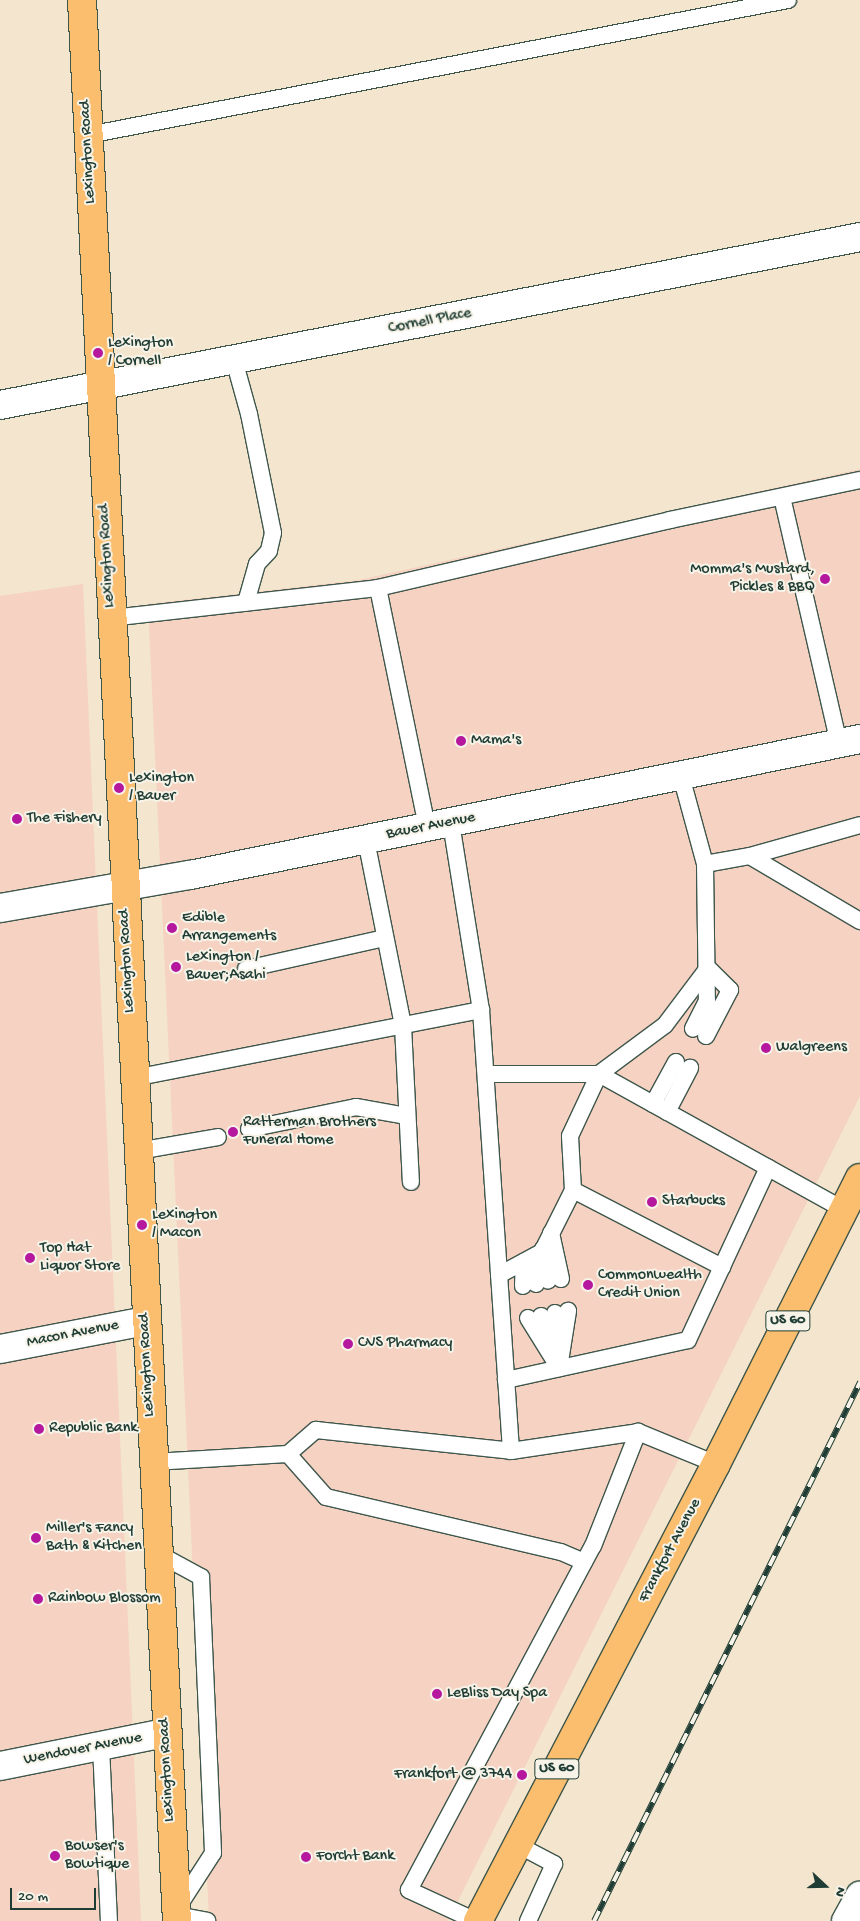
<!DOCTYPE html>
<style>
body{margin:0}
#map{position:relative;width:860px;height:1921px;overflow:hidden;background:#f4e5ce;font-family:"Gochi Hand",sans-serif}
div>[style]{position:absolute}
.built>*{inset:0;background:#f5d2c2}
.roads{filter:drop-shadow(1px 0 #3f564b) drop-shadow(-1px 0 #3f564b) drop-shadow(0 1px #3f564b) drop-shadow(0 -1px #3f564b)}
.service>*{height:16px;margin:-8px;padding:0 8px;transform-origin:8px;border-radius:8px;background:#fff}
.minor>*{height:28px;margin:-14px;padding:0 14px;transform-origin:14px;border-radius:14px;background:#fff}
.primary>*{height:28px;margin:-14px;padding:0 14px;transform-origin:14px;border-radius:14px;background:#fabe6e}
.rail>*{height:5.5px;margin-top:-2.75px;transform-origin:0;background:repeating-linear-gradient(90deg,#f7f3e8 0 11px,#1f3d34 0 22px);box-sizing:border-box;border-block:1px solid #1f3d34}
.dots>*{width:14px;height:14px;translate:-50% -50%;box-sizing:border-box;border:2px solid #f7f3e8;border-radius:50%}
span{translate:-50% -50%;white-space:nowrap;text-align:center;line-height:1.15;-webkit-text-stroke:4px #f7f3e8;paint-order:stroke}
.shield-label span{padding:1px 4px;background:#f7f3e8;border:1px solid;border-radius:4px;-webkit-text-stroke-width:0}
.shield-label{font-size:15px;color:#1f3d34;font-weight:700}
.street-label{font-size:16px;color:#1f3d34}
.poi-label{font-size:16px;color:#1f3d34}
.left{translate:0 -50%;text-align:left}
.right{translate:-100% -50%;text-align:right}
.north{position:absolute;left:800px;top:1861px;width:50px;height:50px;-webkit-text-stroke:4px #f7f3e8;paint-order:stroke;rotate:111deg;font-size:14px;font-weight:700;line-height:20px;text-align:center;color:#1f3d34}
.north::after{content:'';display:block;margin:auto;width:18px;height:22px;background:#1f3d34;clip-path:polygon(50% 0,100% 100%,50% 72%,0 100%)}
.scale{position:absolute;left:10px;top:1888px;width:86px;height:22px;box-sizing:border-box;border:2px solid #1f3d34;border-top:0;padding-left:6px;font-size:15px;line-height:18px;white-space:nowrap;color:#1f3d34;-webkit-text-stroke:4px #f7f3e8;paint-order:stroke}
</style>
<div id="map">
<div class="built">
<div style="clip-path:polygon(860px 469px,860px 1096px,448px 1921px,209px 1921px,148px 604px,359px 580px)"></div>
<div style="clip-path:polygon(83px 584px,141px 1921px,0 1921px,0 596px)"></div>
</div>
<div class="roads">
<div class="service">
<div style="left:88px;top:135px;width:713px;rotate:-10.92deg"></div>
<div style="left:234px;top:360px;width:56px;rotate:74.5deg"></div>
<div style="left:249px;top:414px;width:121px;rotate:78.6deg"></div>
<div style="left:273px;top:533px;width:18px;rotate:103deg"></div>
<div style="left:269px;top:551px;width:18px;rotate:133deg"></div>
<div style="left:257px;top:564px;width:40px;rotate:106deg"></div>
<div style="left:782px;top:497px;width:253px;rotate:77deg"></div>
<div style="left:378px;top:588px;width:300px;rotate:-13.1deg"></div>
<div style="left:670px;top:520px;width:194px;rotate:-11.9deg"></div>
<div style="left:111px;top:618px;width:269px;rotate:-6.4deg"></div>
<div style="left:378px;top:588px;width:244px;rotate:78.4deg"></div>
<div style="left:681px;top:776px;width:91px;rotate:74.7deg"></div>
<div style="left:705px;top:864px;width:137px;rotate:89.2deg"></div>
<div style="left:707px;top:1001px;width:31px;rotate:117deg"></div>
<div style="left:451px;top:823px;width:189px;rotate:80.9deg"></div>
<div style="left:366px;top:840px;width:190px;rotate:78.7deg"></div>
<div style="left:403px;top:1026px;width:156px;rotate:87.1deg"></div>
<div style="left:750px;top:856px;width:128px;rotate:30.6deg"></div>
<div style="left:705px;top:864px;width:46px;rotate:-10.1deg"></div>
<div style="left:750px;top:856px;width:114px;rotate:-15.7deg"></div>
<div style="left:246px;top:969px;width:142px;rotate:-12.6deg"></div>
<div style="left:706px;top:1036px;width:52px;rotate:-62.4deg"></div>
<div style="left:730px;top:990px;width:31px;rotate:-135deg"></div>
<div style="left:486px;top:1074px;width:113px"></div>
<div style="left:599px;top:1074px;width:280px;rotate:29deg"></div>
<div style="left:134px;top:1078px;width:354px;rotate:-11.1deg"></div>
<div style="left:481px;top:1010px;width:442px;rotate:86.1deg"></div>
<div style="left:511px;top:1451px;width:128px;rotate:-8.5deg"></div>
<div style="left:638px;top:1432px;width:84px;rotate:22.3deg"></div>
<div style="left:653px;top:1104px;width:48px;rotate:-61.3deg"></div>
<div style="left:667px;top:1112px;width:50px;rotate:-62.4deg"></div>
<div style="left:249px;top:1129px;width:109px;rotate:-11.6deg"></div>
<div style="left:356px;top:1107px;width:52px;rotate:10deg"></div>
<div style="left:138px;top:1151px;width:81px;rotate:-9.9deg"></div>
<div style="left:573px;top:1190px;width:168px;rotate:27.3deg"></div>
<div style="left:551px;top:1233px;width:47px;rotate:77.7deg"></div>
<div style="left:543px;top:1249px;width:32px;rotate:81deg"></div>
<div style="left:535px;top:1256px;width:28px;rotate:88deg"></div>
<div style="left:499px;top:1275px;width:49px;rotate:-28.1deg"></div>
<div style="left:542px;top:1252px;width:69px;rotate:-63.4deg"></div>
<div style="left:573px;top:1190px;width:54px;rotate:-93.2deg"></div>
<div style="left:570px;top:1136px;width:68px;rotate:-64.9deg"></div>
<div style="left:599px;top:1074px;width:82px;rotate:-36.6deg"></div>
<div style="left:665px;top:1025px;width:71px;rotate:-53deg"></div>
<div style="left:523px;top:1286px;width:24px;rotate:-88deg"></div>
<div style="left:555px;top:1313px;width:28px;rotate:86deg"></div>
<div style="left:541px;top:1316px;width:28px;rotate:71deg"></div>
<div style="left:528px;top:1318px;width:59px;rotate:58.2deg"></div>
<div style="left:559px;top:1368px;width:58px;rotate:-81deg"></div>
<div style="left:506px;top:1380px;width:186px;rotate:-12.4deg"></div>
<div style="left:688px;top:1340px;width:190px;rotate:-65.1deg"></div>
<div style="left:288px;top:1454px;width:57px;rotate:48.5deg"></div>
<div style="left:326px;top:1497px;width:241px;rotate:13.2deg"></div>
<div style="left:561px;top:1552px;width:25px;rotate:23deg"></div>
<div style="left:153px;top:1462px;width:135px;rotate:-3.4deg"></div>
<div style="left:288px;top:1454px;width:37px;rotate:-41deg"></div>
<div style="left:316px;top:1430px;width:196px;rotate:6.1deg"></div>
<div style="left:157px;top:1553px;width:50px;rotate:28.6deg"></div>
<div style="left:201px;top:1577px;width:276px;rotate:87.5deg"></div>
<div style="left:213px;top:1853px;width:64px;rotate:122.9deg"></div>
<div style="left:101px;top:1746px;width:175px;rotate:87.4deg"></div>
<div style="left:518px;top:1845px;width:41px;rotate:27.8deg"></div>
<div style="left:554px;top:1864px;width:63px;rotate:114.5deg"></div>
<div style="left:177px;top:1915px;width:31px;rotate:11deg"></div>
<div style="left:476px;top:1921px;width:74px;rotate:-155.2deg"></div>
<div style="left:409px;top:1890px;width:390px;rotate:-61.9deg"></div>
<div style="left:593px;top:1546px;width:123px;rotate:-68.5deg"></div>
</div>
<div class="minor">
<div style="left:0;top:405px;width:876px;rotate:-11.05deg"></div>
<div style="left:0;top:908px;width:193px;rotate:-9.9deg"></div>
<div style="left:190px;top:875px;width:684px;rotate:-11.47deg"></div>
<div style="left:0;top:1349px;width:149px;rotate:-10.9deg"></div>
<div style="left:0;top:1766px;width:168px;rotate:-11.3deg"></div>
<div style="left:846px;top:1921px;width:29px;rotate:-61deg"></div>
</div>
<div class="primary">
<div style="left:82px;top:0;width:1923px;rotate:87.17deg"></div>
<div style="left:478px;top:1921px;width:515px;rotate:-62.49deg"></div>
<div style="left:716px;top:1464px;width:320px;rotate:-63.3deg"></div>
</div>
</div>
<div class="rail">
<div style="left:594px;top:1921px;width:601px;rotate:-63.73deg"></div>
</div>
<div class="dots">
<div style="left:98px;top:353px;background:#b5179e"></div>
<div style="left:825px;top:579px;background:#b5179e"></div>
<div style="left:461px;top:741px;background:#b5179e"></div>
<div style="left:119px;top:788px;background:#b5179e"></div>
<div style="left:17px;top:819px;background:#b5179e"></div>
<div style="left:172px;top:928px;background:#b5179e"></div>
<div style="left:176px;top:967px;background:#b5179e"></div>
<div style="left:766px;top:1048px;background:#b5179e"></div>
<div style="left:233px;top:1132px;background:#b5179e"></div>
<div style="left:652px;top:1202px;background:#b5179e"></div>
<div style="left:142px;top:1225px;background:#b5179e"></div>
<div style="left:30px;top:1258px;background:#b5179e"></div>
<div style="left:588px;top:1285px;background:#b5179e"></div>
<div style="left:348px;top:1344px;background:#b5179e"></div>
<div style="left:39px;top:1429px;background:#b5179e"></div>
<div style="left:36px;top:1538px;background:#b5179e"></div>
<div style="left:38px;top:1599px;background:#b5179e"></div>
<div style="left:437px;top:1694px;background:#b5179e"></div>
<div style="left:522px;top:1775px;background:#b5179e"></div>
<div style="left:55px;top:1856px;background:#b5179e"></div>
<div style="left:306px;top:1857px;background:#b5179e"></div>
</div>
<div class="shield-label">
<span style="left:788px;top:1321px">US 60</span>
<span style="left:557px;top:1769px">US 60</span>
</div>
<div class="street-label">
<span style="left:89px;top:152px;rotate:-93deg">Lexington Road</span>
<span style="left:430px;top:322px;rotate:-11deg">Cornell Place</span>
<span style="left:108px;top:556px;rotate:-93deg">Lexington Road</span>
<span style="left:431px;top:827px;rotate:-11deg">Bauer Avenue</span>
<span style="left:128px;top:961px;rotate:-93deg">Lexington Road</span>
<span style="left:73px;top:1335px;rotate:-11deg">Macon Avenue</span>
<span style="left:148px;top:1365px;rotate:-93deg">Lexington Road</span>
<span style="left:671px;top:1551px;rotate:-62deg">Frankfort Avenue</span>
<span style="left:83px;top:1750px;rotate:-11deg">Wendover Avenue</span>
<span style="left:168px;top:1770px;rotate:-93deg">Lexington Road</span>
</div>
<div class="poi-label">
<span class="left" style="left:108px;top:353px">Lexington<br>/ Cornell</span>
<span class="right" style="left:815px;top:579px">Momma's Mustard,<br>Pickles &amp; BBQ</span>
<span class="left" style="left:471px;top:741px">Mama's</span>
<span class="left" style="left:129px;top:788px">Lexington<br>/ Bauer</span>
<span class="left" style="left:27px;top:819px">The Fishery</span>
<span class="left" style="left:182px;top:928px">Edible<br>Arrangements</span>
<span class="left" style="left:186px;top:967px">Lexington /<br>Bauer;Asahi</span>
<span class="left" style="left:776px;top:1048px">Walgreens</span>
<span class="left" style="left:243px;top:1132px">Ratterman Brothers<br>Funeral Home</span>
<span class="left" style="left:662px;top:1202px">Starbucks</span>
<span class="left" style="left:152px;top:1225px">Lexington<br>/ Macon</span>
<span class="left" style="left:40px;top:1258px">Top Hat<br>Liquor Store</span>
<span class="left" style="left:598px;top:1285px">Commonwealth<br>Credit Union</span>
<span class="left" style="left:358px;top:1344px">CVS Pharmacy</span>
<span class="left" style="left:49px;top:1429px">Republic Bank</span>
<span class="left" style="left:46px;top:1538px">Miller's Fancy<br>Bath &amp; Kitchen</span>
<span class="left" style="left:48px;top:1599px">Rainbow Blossom</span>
<span class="left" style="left:447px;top:1694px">LeBliss Day Spa</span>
<span class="right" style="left:512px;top:1775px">Frankfort @ 3744</span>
<span class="left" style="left:65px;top:1856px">Bowser's<br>Bowtique</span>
<span class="left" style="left:316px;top:1857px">Forcht Bank</span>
</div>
<div class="north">N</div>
<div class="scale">20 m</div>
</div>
